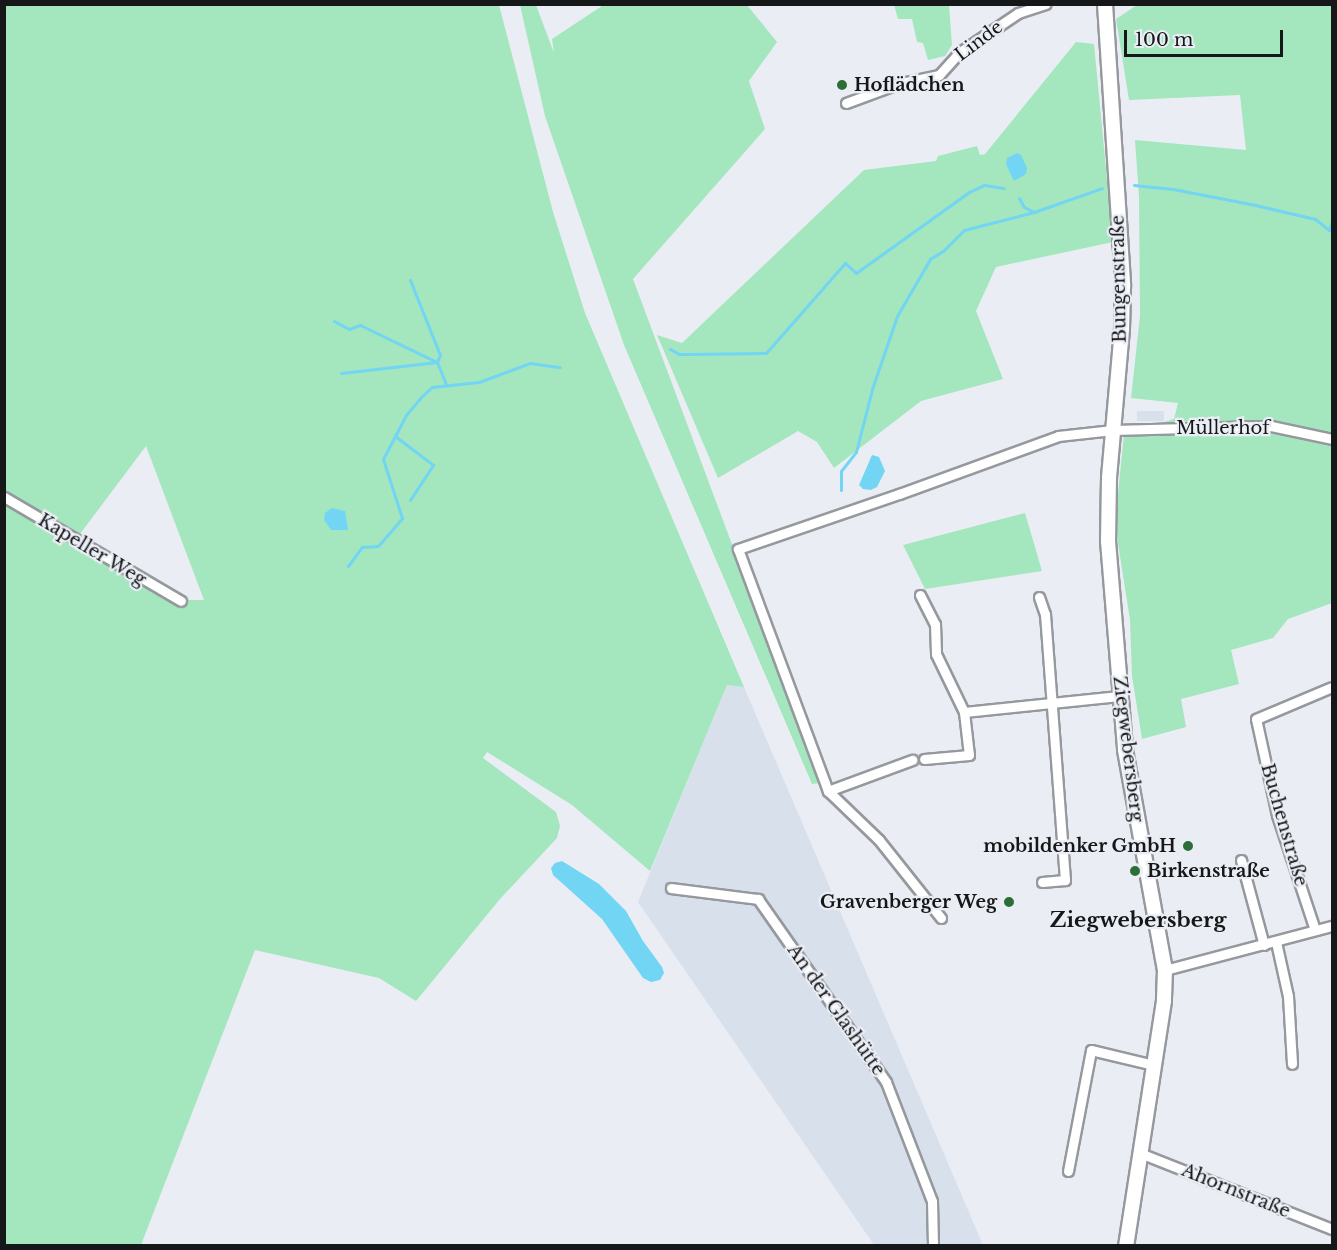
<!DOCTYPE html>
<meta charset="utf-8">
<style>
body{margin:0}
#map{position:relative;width:1337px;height:1250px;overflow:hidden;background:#eaeef4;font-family:"Libre Baskerville",serif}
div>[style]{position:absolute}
.built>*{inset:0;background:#d8e0ec;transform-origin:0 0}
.green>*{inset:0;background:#a4e6be}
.water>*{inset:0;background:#72d5f4}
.stream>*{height:3px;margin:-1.5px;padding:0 1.5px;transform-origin:1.5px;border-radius:1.5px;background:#72d5f4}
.roads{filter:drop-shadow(2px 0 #95999e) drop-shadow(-2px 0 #95999e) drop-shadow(0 2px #95999e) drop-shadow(0 -2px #95999e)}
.minor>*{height:9px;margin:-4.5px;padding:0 4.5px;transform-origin:4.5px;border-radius:4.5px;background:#fff}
.secondary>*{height:14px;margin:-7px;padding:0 7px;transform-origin:7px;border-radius:7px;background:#fff}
.dots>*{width:16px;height:16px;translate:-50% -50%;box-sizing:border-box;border:3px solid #eaeef4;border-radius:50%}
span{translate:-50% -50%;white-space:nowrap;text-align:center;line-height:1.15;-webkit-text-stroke:4.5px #eaeef4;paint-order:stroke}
.street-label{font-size:18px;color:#161719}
.poi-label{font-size:18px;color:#161719;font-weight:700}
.left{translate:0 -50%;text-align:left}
.right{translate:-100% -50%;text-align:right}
.quarter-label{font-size:21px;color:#161719;font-weight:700}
.frame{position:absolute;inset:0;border:6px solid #161719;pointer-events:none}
.scale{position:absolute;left:1124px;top:30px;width:159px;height:27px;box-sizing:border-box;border:3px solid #161719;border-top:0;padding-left:8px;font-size:18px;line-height:21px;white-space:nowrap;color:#161719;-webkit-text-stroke:4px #eaeef4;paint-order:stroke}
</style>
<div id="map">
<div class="built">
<div style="left:1137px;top:411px;width:27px;height:10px"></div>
<div style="clip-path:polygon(727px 685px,744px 687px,983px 1245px,874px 1245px,638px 902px)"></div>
</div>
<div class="green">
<div style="clip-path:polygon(605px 4px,747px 5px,777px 42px,749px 81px,765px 129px,633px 279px,821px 783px,812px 784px,624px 345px,545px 116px,520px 5px,536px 5px,554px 53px,552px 39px)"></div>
<div style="clip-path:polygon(evenodd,5px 5px,499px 5px,553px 212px,585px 313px,744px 687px,727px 685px,650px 871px,572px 805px,487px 752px,483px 758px,556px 812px,560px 826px,557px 838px,500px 899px,416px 1001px,379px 978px,255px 950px,141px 1245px,5px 1246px,5px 5px,146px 446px,204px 600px,189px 600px,77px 538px,146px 446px)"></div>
<div style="clip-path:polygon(894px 5px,949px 5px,952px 45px,945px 56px,928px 60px,923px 43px,917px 42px,912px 19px,898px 19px)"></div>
<div style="clip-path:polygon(1137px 5px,1332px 5px,1332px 603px,1288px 619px,1273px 638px,1231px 650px,1239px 684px,1181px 699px,1186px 727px,1142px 739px,1132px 676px,1130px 620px,1115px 524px,1124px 434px,1174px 419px,1178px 403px,1131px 398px,1140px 316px,1139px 197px,1135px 140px,1246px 150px,1240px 95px,1129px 100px,1116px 19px)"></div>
<div style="clip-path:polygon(1076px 42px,1094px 44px,1113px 242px,996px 267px,976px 311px,1003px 379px,921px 401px,834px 468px,817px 442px,798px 431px,718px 478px,657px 335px,682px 343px,864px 170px,936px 161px,938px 156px,977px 146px,980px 155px,985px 154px)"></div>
<div style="clip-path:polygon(1025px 513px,1042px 571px,925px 589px,903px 545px)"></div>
</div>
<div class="water">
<div style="clip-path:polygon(1017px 153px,1021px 155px,1027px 168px,1026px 174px,1014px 181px,1006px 164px,1007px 158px)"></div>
<div style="clip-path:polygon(872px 455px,879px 457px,885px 471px,877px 487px,871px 490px,863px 489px,859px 485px)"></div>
<div style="clip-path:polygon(332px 508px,345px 511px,348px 530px,331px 530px,324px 520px,325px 513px)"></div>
<div style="clip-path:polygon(562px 861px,599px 884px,626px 911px,643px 941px,662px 967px,664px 973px,660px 980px,651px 982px,643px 978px,602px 919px,553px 875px,551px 868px,555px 863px)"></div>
</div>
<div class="stream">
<div style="left:1134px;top:185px;width:39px;rotate:6deg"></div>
<div style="left:1173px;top:189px;width:84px;rotate:11deg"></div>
<div style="left:1255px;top:205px;width:62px;rotate:13.1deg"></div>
<div style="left:1315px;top:219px;width:18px;rotate:38deg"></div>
<div style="left:1329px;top:230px;width:9px;rotate:-72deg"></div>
<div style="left:1019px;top:198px;width:10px;rotate:61deg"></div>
<div style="left:1024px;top:207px;width:11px;rotate:27deg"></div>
<div style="left:1034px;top:212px;width:72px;rotate:-19.4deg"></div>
<div style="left:334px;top:321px;width:17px;rotate:28deg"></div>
<div style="left:349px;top:329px;width:12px;rotate:-20deg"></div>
<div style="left:360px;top:325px;width:85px;rotate:25.7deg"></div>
<div style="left:437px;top:362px;width:24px;rotate:68deg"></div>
<div style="left:670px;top:349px;width:10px;rotate:29deg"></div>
<div style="left:679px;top:354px;width:12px"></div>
<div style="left:691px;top:354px;width:75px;rotate:-0.8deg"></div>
<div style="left:766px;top:353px;width:120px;rotate:-48.7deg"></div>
<div style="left:845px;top:263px;width:15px;rotate:42deg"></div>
<div style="left:856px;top:273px;width:139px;rotate:-35.6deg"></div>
<div style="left:969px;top:192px;width:17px;rotate:-25deg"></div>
<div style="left:984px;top:185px;width:20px;rotate:9deg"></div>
<div style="left:341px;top:373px;width:97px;rotate:-6.5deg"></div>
<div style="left:437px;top:362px;width:8px;rotate:-67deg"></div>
<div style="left:440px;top:355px;width:81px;rotate:-111.8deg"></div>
<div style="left:395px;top:436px;width:48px;rotate:37.3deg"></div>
<div style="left:433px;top:465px;width:42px;rotate:123.3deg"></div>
<div style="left:841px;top:490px;width:19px;rotate:-90deg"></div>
<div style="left:841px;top:471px;width:24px;rotate:-52deg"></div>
<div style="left:856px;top:452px;width:65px;rotate:-75.7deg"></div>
<div style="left:872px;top:389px;width:77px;rotate:-71.1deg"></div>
<div style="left:897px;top:316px;width:66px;rotate:-59.9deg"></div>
<div style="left:930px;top:259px;width:15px;rotate:-32deg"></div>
<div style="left:943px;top:251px;width:30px;rotate:-45deg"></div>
<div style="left:964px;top:230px;width:72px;rotate:-14.4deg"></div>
<div style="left:348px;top:566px;width:24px;rotate:-54deg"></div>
<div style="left:362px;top:547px;width:16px;rotate:-4deg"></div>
<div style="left:378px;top:546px;width:37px;rotate:-49deg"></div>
<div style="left:402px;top:518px;width:62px;rotate:-107.9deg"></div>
<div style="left:383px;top:459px;width:50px;rotate:-62.4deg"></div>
<div style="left:406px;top:415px;width:23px;rotate:-50deg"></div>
<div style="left:421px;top:397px;width:15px;rotate:-42deg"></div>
<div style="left:432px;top:387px;width:47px;rotate:-6.1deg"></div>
<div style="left:479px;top:382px;width:54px;rotate:-20.4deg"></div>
<div style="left:530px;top:363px;width:30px;rotate:8deg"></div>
</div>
<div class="roads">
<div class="minor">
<div style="left:846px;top:103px;width:54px;rotate:-20.4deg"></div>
<div style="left:897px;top:84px;width:43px;rotate:-12.1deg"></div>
<div style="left:939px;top:75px;width:31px;rotate:-48deg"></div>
<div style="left:960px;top:52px;width:70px;rotate:-33.9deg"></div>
<div style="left:1018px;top:13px;width:29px;rotate:-18deg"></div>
<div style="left:4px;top:497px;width:205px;rotate:30.4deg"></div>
<div style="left:920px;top:595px;width:33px;rotate:63deg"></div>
<div style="left:935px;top:624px;width:30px;rotate:88deg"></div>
<div style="left:936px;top:654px;width:64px;rotate:64.2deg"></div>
<div style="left:964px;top:712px;width:43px;rotate:83.4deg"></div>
<div style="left:969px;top:755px;width:45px;rotate:174.9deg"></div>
<div style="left:1039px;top:597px;width:18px;rotate:71deg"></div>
<div style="left:1045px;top:614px;width:267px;rotate:85.7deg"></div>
<div style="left:1065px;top:880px;width:23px;rotate:175deg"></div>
<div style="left:964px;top:712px;width:156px;rotate:-5.9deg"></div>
<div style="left:828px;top:791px;width:90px;rotate:-20.3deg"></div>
<div style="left:1241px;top:860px;width:88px;rotate:74.9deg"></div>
<div style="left:671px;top:888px;width:88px;rotate:7.2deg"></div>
<div style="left:758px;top:899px;width:223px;rotate:55deg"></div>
<div style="left:886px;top:1082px;width:128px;rotate:68.9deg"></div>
<div style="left:932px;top:1201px;width:45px;rotate:88.7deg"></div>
<div style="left:941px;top:918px;width:100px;rotate:-128.5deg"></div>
<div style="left:879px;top:840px;width:71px;rotate:-136.1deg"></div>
<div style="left:828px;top:791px;width:258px;rotate:-110.4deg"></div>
<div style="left:738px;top:549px;width:170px;rotate:-18.9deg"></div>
<div style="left:899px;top:494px;width:169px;rotate:-20deg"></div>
<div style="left:1058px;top:436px;width:55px;rotate:-6.2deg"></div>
<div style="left:1113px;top:430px;width:158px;rotate:-1.5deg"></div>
<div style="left:1271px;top:426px;width:62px;rotate:12deg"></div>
<div style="left:1315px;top:930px;width:121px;rotate:-108.3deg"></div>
<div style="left:1277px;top:815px;width:98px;rotate:-102.3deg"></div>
<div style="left:1256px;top:719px;width:82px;rotate:-22.8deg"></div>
<div style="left:1276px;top:942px;width:55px;rotate:77.5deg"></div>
<div style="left:1288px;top:996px;width:68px;rotate:86.6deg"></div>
<div style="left:1165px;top:970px;width:173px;rotate:-14.8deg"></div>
<div style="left:1140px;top:1153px;width:206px;rotate:21.6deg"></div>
<div style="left:1068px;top:1171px;width:123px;rotate:-79.2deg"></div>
<div style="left:1091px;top:1050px;width:65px;rotate:13.4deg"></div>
</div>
<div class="secondary">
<div style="left:1105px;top:4px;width:283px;rotate:86.3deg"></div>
<div style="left:1123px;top:286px;width:43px;rotate:91.3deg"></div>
<div style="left:1122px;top:329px;width:150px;rotate:95deg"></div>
<div style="left:1109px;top:478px;width:63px;rotate:90.9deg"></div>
<div style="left:1108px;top:541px;width:210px;rotate:85.3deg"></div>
<div style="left:1125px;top:750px;width:224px;rotate:79.7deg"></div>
<div style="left:1165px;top:970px;width:31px;rotate:92deg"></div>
<div style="left:1164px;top:1001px;width:248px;rotate:98.8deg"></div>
</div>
</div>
<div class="dots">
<div style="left:842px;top:85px;background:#2c6e38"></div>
<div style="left:1188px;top:846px;background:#2c6e38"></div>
<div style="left:1135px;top:871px;background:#2c6e38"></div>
<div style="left:1009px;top:902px;background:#2c6e38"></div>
</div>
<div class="street-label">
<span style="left:979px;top:41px;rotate:-37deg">Linde</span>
<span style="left:1119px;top:279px;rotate:-91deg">Bungenstraße</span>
<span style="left:1223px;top:428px">Müllerhof</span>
<span style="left:92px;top:550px;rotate:31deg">Kapeller Weg</span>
<span style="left:1128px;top:749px;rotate:83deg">Ziegwebersberg</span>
<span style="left:1284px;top:825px;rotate:74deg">Buchenstraße</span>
<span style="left:836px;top:1010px;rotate:55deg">An der Glashütte</span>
<span style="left:1236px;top:1191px;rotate:22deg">Ahornstraße</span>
</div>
<div class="poi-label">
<span class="left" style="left:854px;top:85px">Hoflädchen</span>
<span class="right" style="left:1176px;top:846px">mobildenker GmbH</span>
<span class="left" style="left:1147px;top:871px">Birkenstraße</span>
<span class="right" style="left:997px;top:902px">Gravenberger Weg</span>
</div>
<div class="quarter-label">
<span style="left:1138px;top:920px">Ziegwebersberg</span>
</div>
<div class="frame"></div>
<div class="scale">100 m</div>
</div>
